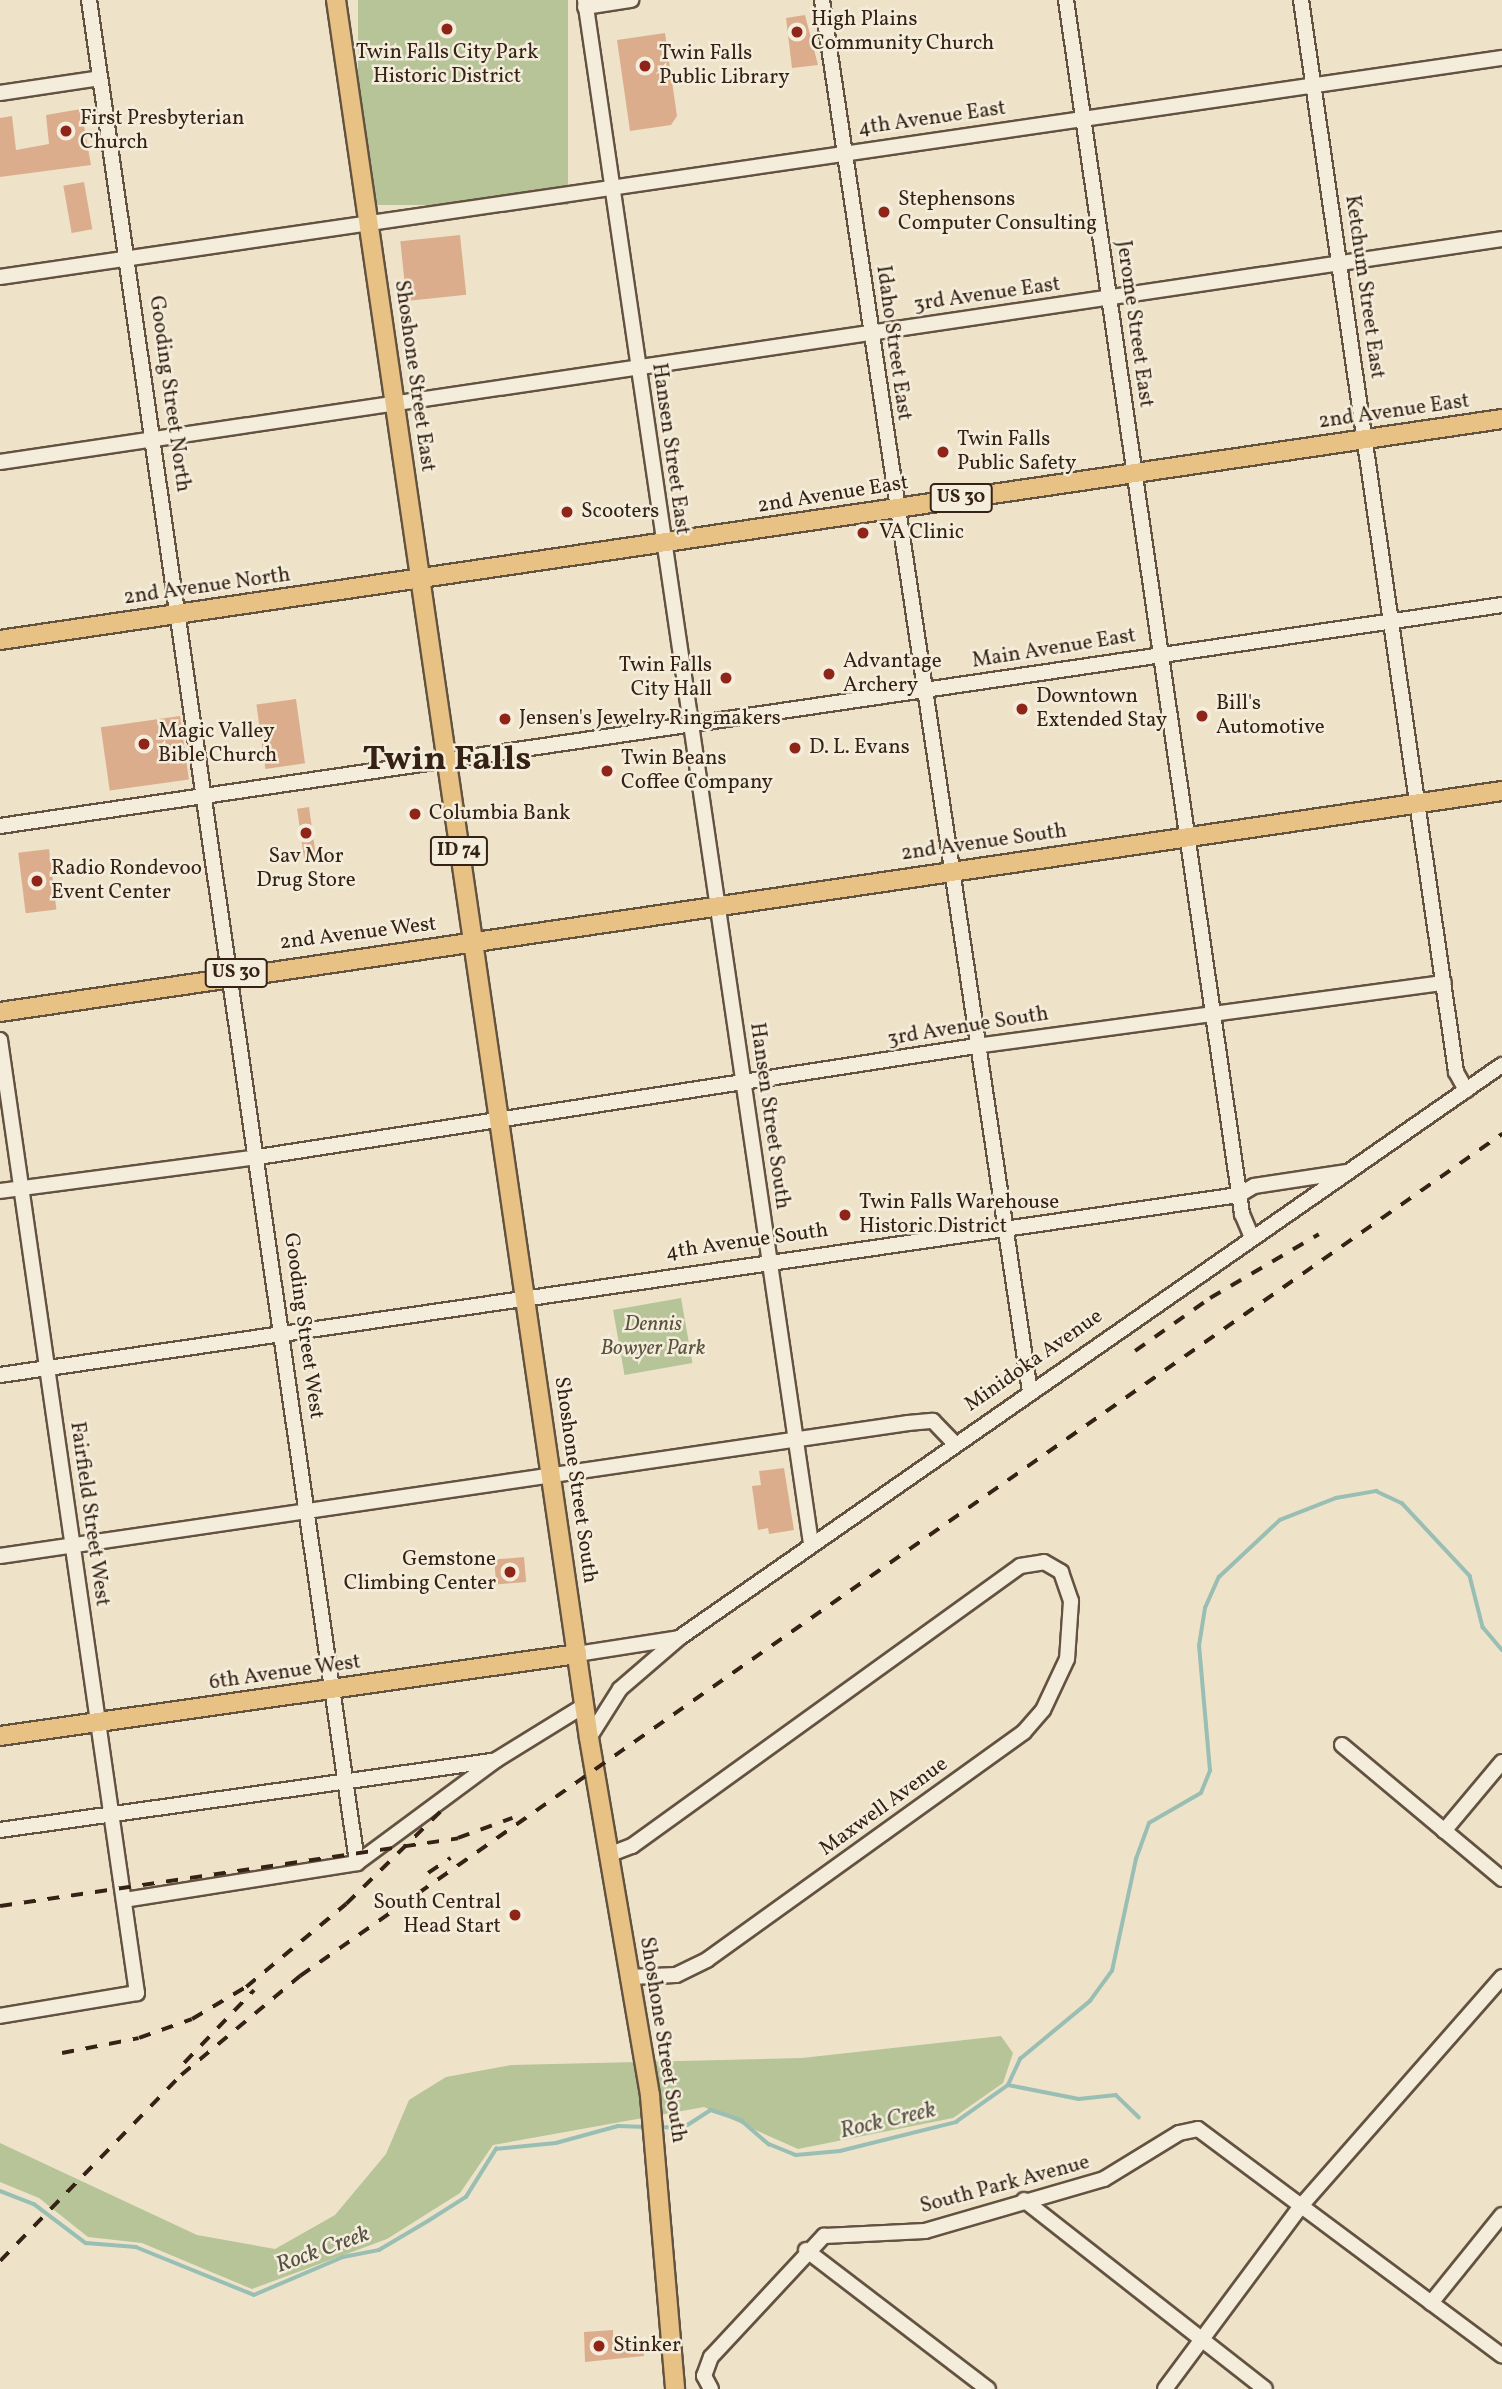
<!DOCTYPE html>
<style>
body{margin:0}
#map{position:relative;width:1502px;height:2389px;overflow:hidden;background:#eee3c9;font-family:Vollkorn,serif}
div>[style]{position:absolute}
.green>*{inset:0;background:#b6c498;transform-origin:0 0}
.stream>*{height:3.5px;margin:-1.75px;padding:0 1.75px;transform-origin:1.75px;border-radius:1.75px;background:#99beb3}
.building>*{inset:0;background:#dcad8d;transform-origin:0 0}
.roads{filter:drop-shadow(2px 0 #645241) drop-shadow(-2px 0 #645241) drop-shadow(0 2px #645241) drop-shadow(0 -2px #645241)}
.minor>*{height:14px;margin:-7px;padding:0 7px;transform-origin:7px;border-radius:7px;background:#f4eddc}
.major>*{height:18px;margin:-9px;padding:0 9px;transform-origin:9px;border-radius:9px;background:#e7c284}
.rail>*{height:3.5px;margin-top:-1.75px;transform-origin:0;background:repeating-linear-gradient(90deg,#362214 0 12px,transparent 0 24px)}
.dots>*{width:19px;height:19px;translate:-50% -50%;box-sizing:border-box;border:4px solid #f4eddc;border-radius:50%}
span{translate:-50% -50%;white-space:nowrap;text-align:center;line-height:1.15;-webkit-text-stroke:5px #f4eddc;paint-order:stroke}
.shield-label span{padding:2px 5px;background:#f4eddc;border:2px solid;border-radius:5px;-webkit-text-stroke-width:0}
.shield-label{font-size:19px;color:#362214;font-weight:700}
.poi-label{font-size:21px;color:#362214}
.left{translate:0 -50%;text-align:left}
.right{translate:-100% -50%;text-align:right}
.street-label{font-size:21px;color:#362214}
.park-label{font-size:21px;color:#5c533c;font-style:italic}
.water-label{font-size:23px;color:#545144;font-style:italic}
.town-label{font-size:35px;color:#362214;font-weight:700}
</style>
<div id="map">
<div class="green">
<div style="left:358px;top:0;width:210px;height:205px"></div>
<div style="left:681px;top:1298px;width:66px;height:69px;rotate:80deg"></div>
<div style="clip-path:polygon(1001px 2036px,1013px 2053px,1003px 2083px,953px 2118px,798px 2149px,704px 2107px,493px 2145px,460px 2193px,387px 2239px,252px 2289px,142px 2243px,88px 2237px,39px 2198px,0 2182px,0 2143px,197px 2235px,275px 2249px,335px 2215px,386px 2154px,409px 2100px,446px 2077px,511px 2065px,802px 2058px)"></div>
</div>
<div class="stream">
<div style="left:1008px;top:2085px;width:72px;rotate:11.2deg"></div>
<div style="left:1079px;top:2099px;width:37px;rotate:-6deg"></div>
<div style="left:1116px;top:2095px;width:32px;rotate:44deg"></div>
<div style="left:658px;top:2127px;width:25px;rotate:2deg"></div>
<div style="left:683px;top:2128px;width:33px;rotate:-33deg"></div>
<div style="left:711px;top:2110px;width:32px;rotate:18deg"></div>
<div style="left:741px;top:2120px;width:37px;rotate:41deg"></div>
<div style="left:769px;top:2144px;width:29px;rotate:22deg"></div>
<div style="left:796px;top:2155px;width:44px;rotate:-5.2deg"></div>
<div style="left:840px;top:2151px;width:120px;rotate:-14deg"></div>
<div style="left:956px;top:2122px;width:64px;rotate:-35.4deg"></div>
<div style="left:1008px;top:2085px;width:29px;rotate:-65deg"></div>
<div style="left:1020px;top:2059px;width:91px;rotate:-39.6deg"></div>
<div style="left:1090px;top:2001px;width:37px;rotate:-54deg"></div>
<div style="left:1112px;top:1971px;width:115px;rotate:-77.9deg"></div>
<div style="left:1136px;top:1859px;width:38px;rotate:-70deg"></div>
<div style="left:1149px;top:1823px;width:60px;rotate:-30deg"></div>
<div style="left:1201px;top:1793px;width:24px;rotate:-68deg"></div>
<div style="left:1210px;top:1771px;width:125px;rotate:-95deg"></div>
<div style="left:1199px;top:1646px;width:38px;rotate:-81deg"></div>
<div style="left:1205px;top:1608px;width:34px;rotate:-66deg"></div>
<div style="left:1219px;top:1577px;width:83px;rotate:-43.1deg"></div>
<div style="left:1280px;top:1520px;width:60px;rotate:-21.4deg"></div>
<div style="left:1336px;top:1498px;width:41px;rotate:-9.9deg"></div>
<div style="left:1376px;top:1491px;width:29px;rotate:25deg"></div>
<div style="left:1402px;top:1503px;width:100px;rotate:47deg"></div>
<div style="left:1470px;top:1576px;width:53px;rotate:75.7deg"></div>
<div style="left:1483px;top:1627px;width:30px;rotate:50deg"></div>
<div style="left:0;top:2191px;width:36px;rotate:21deg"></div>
<div style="left:34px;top:2204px;width:65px;rotate:36.9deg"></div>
<div style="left:86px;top:2243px;width:50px;rotate:4.6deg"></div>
<div style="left:136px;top:2247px;width:127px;rotate:22.1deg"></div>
<div style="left:254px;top:2295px;width:97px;rotate:-23.1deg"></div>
<div style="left:343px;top:2257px;width:37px;rotate:-11deg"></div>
<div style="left:379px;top:2250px;width:57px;rotate:-30.6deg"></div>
<div style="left:428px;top:2221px;width:45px;rotate:-32.3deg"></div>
<div style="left:466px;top:2197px;width:57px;rotate:-58deg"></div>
<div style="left:496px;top:2149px;width:60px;rotate:-5.7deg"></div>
<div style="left:556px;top:2143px;width:64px;rotate:-15.3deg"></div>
<div style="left:618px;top:2126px;width:29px;rotate:2deg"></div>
</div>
<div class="building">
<div style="clip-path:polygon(805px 15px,818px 65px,792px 68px,786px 18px)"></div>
<div style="clip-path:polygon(665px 33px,677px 116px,671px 125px,630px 131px,617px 40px)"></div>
<div style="clip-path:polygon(81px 109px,91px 165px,0 177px,0 118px,12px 116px,16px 150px,49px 144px,46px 115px)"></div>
<div style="left:84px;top:182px;width:48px;height:21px;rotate:80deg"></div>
<div style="left:460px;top:235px;width:60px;height:60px;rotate:84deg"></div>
<div style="left:296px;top:699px;width:65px;height:40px;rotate:82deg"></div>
<div style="left:180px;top:716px;width:64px;height:80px;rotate:82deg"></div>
<div style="left:309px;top:807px;width:50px;height:12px;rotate:82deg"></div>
<div style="left:49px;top:849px;width:61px;height:31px;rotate:83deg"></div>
<div style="clip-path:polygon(784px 1468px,794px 1530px,769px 1534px,768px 1528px,758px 1530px,752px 1486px,761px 1485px,759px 1471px)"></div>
<div style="left:524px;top:1557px;width:25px;height:30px;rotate:85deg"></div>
<div style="clip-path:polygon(613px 2330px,613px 2347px,644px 2343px,644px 2356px,585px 2362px,584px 2332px)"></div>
</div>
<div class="roads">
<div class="minor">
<div style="left:89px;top:0;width:1882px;rotate:81.81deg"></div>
<div style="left:585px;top:0;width:1559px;rotate:81.67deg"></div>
<div style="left:822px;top:0;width:1407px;rotate:81.5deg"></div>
<div style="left:1066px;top:0;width:1227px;rotate:81.75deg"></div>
<div style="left:1242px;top:1214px;width:26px;rotate:67deg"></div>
<div style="left:1301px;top:0;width:1083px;rotate:81.77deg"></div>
<div style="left:1456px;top:1072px;width:21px;rotate:61deg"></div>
<div style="left:585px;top:7px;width:47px;rotate:-8.7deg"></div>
<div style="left:0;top:93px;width:101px;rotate:-8.5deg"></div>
<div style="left:0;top:277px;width:1518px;rotate:-8.3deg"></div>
<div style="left:0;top:462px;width:1518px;rotate:-8.44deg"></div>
<div style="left:0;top:826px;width:1518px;rotate:-8.37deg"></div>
<div style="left:0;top:1040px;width:963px;rotate:81.82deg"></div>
<div style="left:137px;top:1993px;width:139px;rotate:170.5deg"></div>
<div style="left:0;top:1191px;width:260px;rotate:-7.5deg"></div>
<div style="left:258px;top:1157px;width:727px;rotate:-8.79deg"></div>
<div style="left:976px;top:1046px;width:472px;rotate:-7.7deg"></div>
<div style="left:0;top:1375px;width:1252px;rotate:-8.27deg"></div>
<div style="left:1239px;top:1195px;width:17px;rotate:-31deg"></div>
<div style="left:1254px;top:1186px;width:94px;rotate:-8.6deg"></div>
<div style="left:0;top:1556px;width:918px;rotate:-8.33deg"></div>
<div style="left:908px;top:1423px;width:25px;rotate:-5deg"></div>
<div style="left:933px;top:1421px;width:30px;rotate:46deg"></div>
<div style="left:577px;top:1654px;width:103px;rotate:-8.9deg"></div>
<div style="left:679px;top:1638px;width:1003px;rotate:-34.85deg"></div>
<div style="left:589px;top:1738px;width:58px;rotate:-57.7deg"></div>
<div style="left:620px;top:1689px;width:77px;rotate:-40.8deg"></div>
<div style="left:1342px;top:1745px;width:209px;rotate:39.9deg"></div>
<div style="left:0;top:1830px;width:500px;rotate:-8deg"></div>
<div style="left:1444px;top:1831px;width:90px;rotate:-50deg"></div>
<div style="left:608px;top:1855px;width:26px;rotate:-21deg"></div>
<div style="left:632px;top:1846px;width:478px;rotate:-35.8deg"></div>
<div style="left:1020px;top:1566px;width:24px;rotate:-9deg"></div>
<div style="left:1044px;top:1562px;width:20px;rotate:30deg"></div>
<div style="left:1061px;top:1572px;width:31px;rotate:71deg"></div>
<div style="left:1071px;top:1601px;width:58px;rotate:93.9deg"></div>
<div style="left:1067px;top:1659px;width:56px;rotate:115.2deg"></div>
<div style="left:1043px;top:1710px;width:29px;rotate:131deg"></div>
<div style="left:1024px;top:1732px;width:390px;rotate:144.3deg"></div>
<div style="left:707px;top:1960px;width:34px;rotate:154deg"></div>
<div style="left:676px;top:1975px;width:47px;rotate:177.6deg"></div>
<div style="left:124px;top:1900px;width:236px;rotate:-9deg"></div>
<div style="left:357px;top:1863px;width:173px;rotate:-36.5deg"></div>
<div style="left:496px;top:1760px;width:105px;rotate:-31.7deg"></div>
<div style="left:1024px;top:2200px;width:306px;rotate:38.1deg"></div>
<div style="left:806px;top:2250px;width:229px;rotate:37.4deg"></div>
<div style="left:1431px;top:2303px;width:113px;rotate:-51.1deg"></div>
<div style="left:711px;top:2389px;width:15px;rotate:-118deg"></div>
<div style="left:704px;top:2376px;width:20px;rotate:-70deg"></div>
<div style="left:711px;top:2357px;width:166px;rotate:-47deg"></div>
<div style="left:824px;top:2236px;width:101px;rotate:-2.8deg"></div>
<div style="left:925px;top:2231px;width:186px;rotate:-16.2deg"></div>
<div style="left:1104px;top:2179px;width:88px;rotate:-31.5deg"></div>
<div style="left:1179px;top:2133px;width:19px;rotate:-12deg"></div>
<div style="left:1198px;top:2129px;width:379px;rotate:36.7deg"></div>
<div style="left:1165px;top:2389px;width:228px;rotate:-53.4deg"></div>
<div style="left:1301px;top:2206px;width:305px;rotate:-48.7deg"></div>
</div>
<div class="major">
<div style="left:336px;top:0;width:1756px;rotate:81.72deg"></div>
<div style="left:589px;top:1738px;width:363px;rotate:80.3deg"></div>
<div style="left:650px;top:2096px;width:294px;rotate:85.1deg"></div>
<div style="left:0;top:640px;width:1518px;rotate:-8.37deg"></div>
<div style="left:0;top:1012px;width:1518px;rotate:-8.37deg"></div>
<div style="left:0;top:1736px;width:583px;rotate:-8.09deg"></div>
</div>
</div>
<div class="rail">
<div style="left:1135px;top:1351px;width:92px;rotate:-35.2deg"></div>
<div style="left:1210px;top:1298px;width:126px;rotate:-30.4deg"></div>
<div style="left:428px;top:1873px;width:27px;rotate:-34deg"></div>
<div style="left:0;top:1906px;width:463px;rotate:-8.4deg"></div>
<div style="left:458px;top:1838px;width:58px;rotate:-20.3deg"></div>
<div style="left:62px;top:2053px;width:78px;rotate:-11deg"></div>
<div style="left:139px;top:2038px;width:56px;rotate:-19.7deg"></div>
<div style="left:192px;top:2019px;width:63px;rotate:-30.7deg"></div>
<div style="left:246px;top:1987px;width:130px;rotate:-39.7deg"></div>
<div style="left:346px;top:1904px;width:133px;rotate:-44.4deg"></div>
<div style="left:184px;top:2063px;width:101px;rotate:-46.2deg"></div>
<div style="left:0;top:2261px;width:260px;rotate:-45.8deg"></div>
<div style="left:181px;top:2075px;width:155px;rotate:-39.8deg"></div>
<div style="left:300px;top:1976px;width:1468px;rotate:-35.01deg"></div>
</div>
<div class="dots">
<div style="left:447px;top:29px;background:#8f2418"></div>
<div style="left:797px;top:32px;background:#8f2418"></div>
<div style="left:645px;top:66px;background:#8f2418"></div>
<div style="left:66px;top:131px;background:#8f2418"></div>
<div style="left:884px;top:212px;background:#8f2418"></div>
<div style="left:943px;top:452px;background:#8f2418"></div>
<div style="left:567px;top:512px;background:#8f2418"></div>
<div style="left:863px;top:533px;background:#8f2418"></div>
<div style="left:829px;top:674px;background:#8f2418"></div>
<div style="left:726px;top:678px;background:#8f2418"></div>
<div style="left:1022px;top:709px;background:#8f2418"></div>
<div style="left:1202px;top:716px;background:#8f2418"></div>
<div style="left:505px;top:719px;background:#8f2418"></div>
<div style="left:144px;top:744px;background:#8f2418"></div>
<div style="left:795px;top:748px;background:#8f2418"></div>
<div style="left:607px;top:771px;background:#8f2418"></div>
<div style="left:415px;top:814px;background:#8f2418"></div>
<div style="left:306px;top:833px;background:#8f2418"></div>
<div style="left:37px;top:881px;background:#8f2418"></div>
<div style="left:845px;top:1215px;background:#8f2418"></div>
<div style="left:510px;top:1572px;background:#8f2418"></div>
<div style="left:515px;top:1915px;background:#8f2418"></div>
<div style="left:599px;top:2346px;background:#8f2418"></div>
</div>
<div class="shield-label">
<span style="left:961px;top:498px">US 30</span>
<span style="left:459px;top:851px">ID 74</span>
<span style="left:236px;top:973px">US 30</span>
</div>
<div class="poi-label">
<span class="left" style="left:811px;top:32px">High Plains<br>Community Church</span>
<span style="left:447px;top:65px">Twin Falls City Park<br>Historic District</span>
<span class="left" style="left:659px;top:66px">Twin Falls<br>Public Library</span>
<span class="left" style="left:80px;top:131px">First Presbyterian<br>Church</span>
<span class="left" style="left:898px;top:212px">Stephensons<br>Computer Consulting</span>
<span class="left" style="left:957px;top:452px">Twin Falls<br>Public Safety</span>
<span class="left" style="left:581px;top:512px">Scooters</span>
<span class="left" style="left:879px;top:533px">VA Clinic</span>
<span class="left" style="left:843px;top:674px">Advantage<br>Archery</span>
<span class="right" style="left:712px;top:678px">Twin Falls<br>City Hall</span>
<span class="left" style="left:1036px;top:709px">Downtown<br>Extended Stay</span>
<span class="left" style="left:1216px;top:716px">Bill's<br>Automotive</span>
<span class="left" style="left:519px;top:719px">Jensen's Jewelry Ringmakers</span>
<span class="left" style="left:158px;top:744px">Magic Valley<br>Bible Church</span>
<span class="left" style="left:809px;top:748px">D. L. Evans</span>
<span class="left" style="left:621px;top:771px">Twin Beans<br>Coffee Company</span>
<span class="left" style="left:429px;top:814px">Columbia Bank</span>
<span style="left:306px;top:869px">Sav Mor<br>Drug Store</span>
<span class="left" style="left:51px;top:881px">Radio Rondevoo<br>Event Center</span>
<span class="left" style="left:859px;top:1215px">Twin Falls Warehouse<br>Historic District</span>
<span class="right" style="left:496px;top:1572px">Gemstone<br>Climbing Center</span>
<span class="right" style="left:501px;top:1915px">South Central<br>Head Start</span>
<span class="left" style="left:613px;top:2346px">Stinker</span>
</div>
<div class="street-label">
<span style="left:932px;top:119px;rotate:-8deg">4th Avenue East</span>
<span style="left:1364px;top:287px;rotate:82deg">Ketchum Street East</span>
<span style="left:987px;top:295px;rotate:-8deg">3rd Avenue East</span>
<span style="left:1134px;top:324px;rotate:82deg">Jerome Street East</span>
<span style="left:893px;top:343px;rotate:82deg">Idaho Street East</span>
<span style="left:414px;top:376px;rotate:82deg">Shoshone Street East</span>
<span style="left:169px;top:394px;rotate:82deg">Gooding Street North</span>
<span style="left:1394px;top:412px;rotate:-8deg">2nd Avenue East</span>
<span style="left:670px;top:449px;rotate:82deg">Hansen Street East</span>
<span style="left:833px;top:495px;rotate:-9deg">2nd Avenue East</span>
<span style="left:207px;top:587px;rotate:-8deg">2nd Avenue North</span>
<span style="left:1054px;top:649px;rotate:-9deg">Main Avenue East</span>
<span style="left:984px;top:843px;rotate:-8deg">2nd Avenue South</span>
<span style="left:358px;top:934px;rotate:-7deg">2nd Avenue West</span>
<span style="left:968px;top:1027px;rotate:-9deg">3rd Avenue South</span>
<span style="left:769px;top:1116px;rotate:82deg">Hansen Street South</span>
<span style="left:747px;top:1242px;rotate:-8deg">4th Avenue South</span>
<span style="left:303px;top:1326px;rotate:82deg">Gooding Street West</span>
<span style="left:1034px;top:1361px;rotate:-35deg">Minidoka Avenue</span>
<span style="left:575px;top:1480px;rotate:82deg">Shoshone Street South</span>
<span style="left:89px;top:1514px;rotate:82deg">Fairfield Street West</span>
<span style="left:285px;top:1673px;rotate:-8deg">6th Avenue West</span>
<span style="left:884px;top:1807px;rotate:-36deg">Maxwell Avenue</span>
<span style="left:662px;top:2040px;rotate:81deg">Shoshone Street South</span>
<span style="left:1005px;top:2185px;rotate:-15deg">South Park Avenue</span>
</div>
<div class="park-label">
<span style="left:653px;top:1337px">Dennis<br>Bowyer Park</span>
</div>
<div class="water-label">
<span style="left:888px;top:2121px;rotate:-13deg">Rock Creek</span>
<span style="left:323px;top:2250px;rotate:-20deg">Rock Creek</span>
</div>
<div class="town-label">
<span style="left:447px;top:760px">Twin Falls</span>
</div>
</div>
